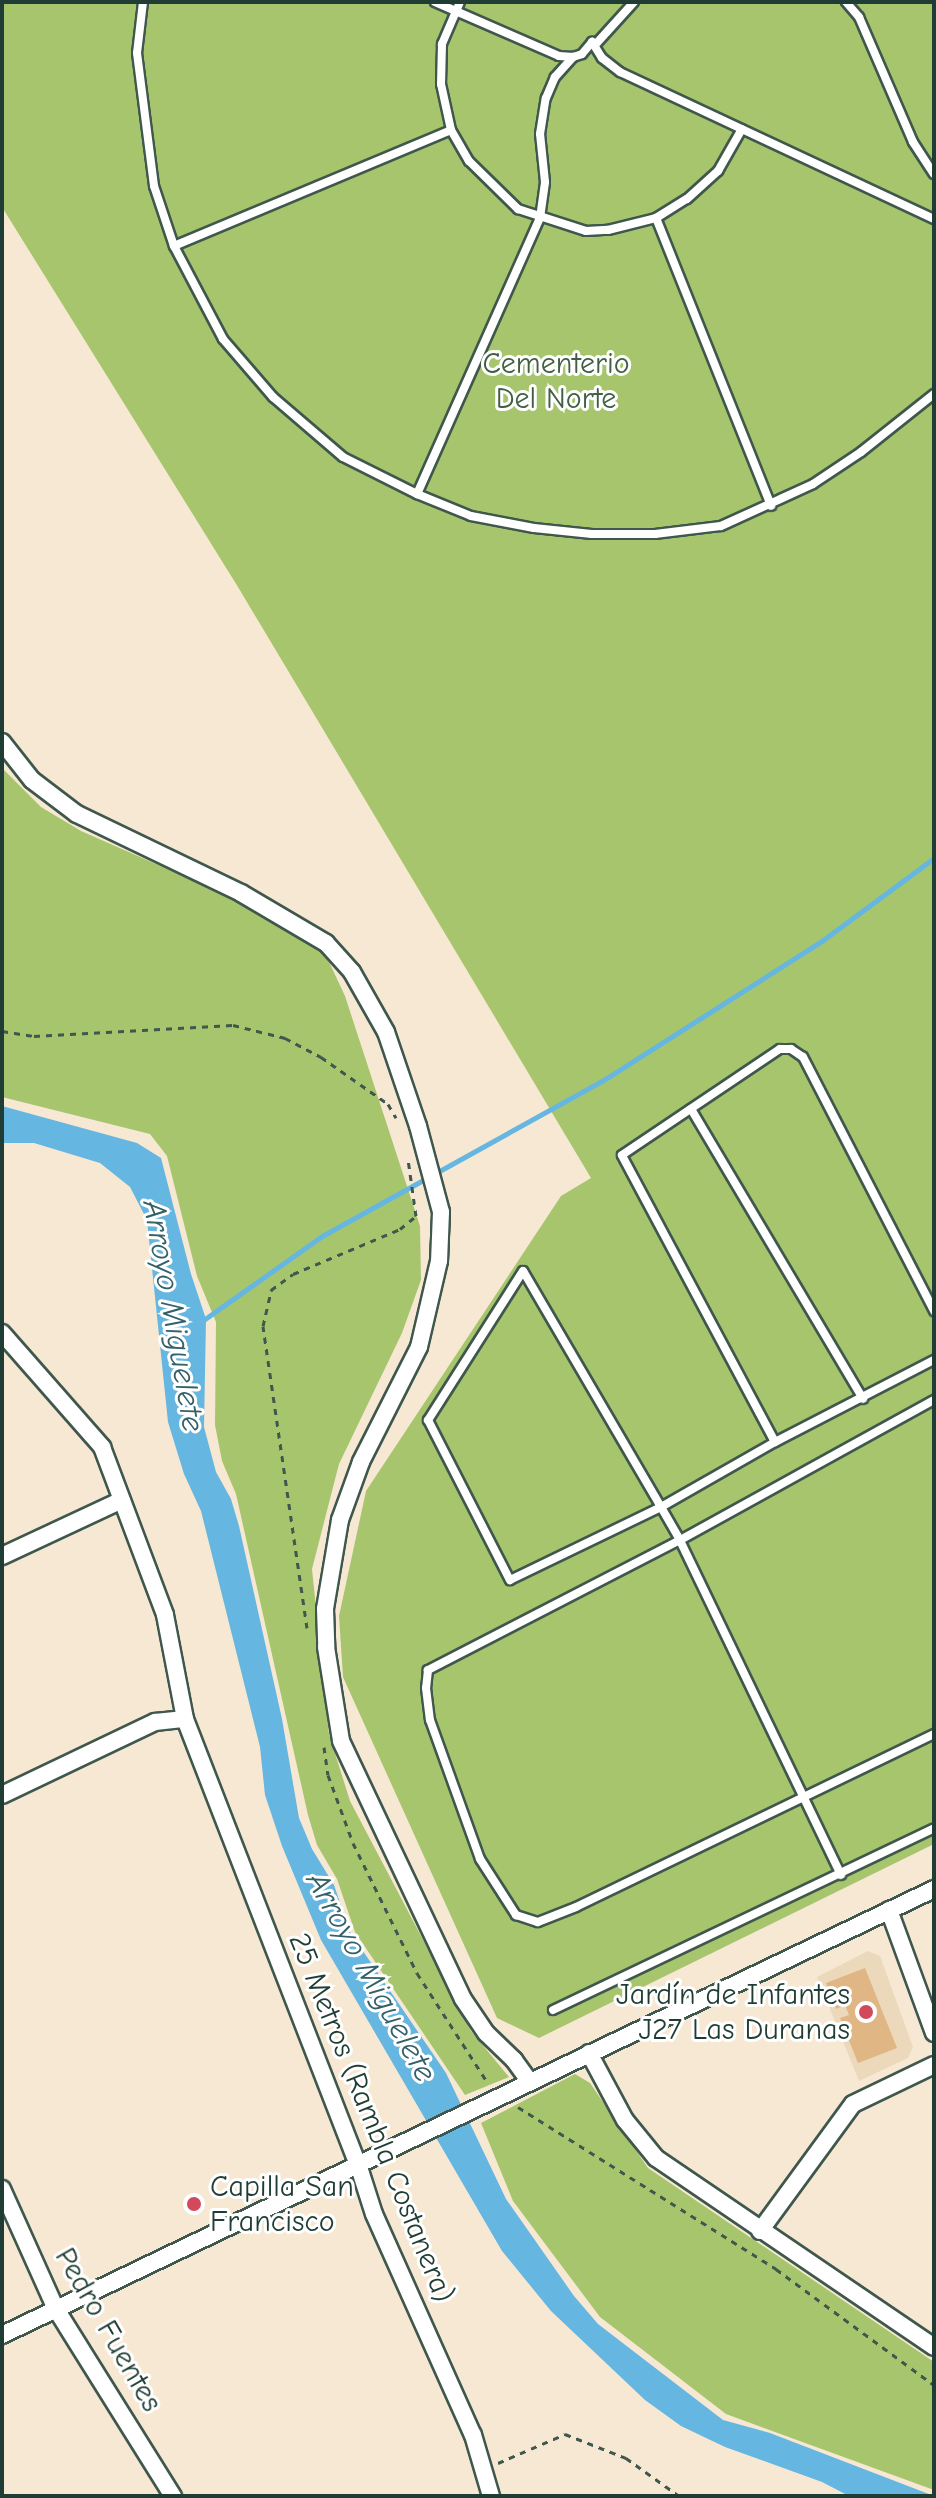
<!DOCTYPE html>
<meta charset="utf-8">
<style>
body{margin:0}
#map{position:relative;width:936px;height:2498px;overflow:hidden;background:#f7e8d3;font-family:"Comic Neue",sans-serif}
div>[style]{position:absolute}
.built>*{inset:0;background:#ecd8ba}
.green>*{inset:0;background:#a7c56c}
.water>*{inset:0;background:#65b6e0}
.stream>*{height:5px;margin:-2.5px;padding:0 2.5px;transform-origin:2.5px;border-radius:2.5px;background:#65b6e0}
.building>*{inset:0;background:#dfb684}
.path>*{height:3px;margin-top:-1.5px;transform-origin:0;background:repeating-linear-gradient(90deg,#3f574c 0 6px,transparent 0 12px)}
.roads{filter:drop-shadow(2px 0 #3f574c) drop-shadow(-2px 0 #3f574c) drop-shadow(0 2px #3f574c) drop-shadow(0 -2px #3f574c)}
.service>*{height:8px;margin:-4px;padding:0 4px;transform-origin:4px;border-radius:4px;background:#fff}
.minor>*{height:16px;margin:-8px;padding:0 8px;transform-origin:8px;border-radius:8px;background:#fff}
.dots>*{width:22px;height:22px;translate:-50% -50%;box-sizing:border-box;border:4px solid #fff;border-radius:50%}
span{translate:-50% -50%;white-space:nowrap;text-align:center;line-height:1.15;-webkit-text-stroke:6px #fff;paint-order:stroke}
.park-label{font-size:30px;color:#415f42}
.poi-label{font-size:30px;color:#1f3d34}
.right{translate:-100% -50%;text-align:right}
.left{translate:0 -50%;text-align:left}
.street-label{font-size:30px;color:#1f3d34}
.water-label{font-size:32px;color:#346168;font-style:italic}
.frame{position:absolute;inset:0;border:4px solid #1f3d34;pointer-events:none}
</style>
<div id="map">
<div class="built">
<div style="clip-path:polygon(868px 1951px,880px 1956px,913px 2047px,908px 2058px,859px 2081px,817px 1977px)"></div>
</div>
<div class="green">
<div style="clip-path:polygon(2px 2px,934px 2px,934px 1844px,539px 2038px,497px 2018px,343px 1677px,339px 1616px,366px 1491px,561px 1196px,591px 1178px,238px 587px,2px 207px)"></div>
<div style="clip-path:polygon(2px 768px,41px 807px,81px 831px,306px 930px,330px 964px,345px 996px,420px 1226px,421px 1280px,402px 1333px,339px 1464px,312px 1569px,329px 1734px,350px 1801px,471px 2031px,509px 2077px,465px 2095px,355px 1932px,337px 1879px,317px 1845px,308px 1815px,236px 1494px,222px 1461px,215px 1425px,216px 1322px,197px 1276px,167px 1156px,150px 1134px,2px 1097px)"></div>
<div style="clip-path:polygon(575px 2074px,590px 2083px,648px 2168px,934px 2362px,934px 2490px,726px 2414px,600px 2317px,513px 2201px,481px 2123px)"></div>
</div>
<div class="water">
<div style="clip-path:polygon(2px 1106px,137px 1143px,161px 1158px,191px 1274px,206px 1319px,204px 1427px,216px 1472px,231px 1499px,239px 1526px,282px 1719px,299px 1818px,312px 1849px,334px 1885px,350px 1932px,446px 2073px,506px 2199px,574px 2296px,598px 2324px,723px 2420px,770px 2433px,934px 2496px,849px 2496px,822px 2482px,725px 2447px,681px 2426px,645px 2400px,551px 2311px,502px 2251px,321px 1940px,282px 1846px,265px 1795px,260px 1747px,201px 1511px,184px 1474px,168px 1422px,147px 1220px,130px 1187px,100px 1163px,34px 1143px,2px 1143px)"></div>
</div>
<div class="stream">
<div style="left:202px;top:1321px;width:147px;rotate:-35.3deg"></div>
<div style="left:322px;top:1236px;width:320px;rotate:-29deg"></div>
<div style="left:602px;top:1081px;width:262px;rotate:-32.5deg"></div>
<div style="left:823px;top:940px;width:138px;rotate:-36.5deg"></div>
</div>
<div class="building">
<div style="clip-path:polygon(865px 1968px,897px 2048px,858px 2063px,840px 2018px,849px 2015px,845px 2005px,836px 2009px,826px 1983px)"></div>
</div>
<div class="path">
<div style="left:2px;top:1031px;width:32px;rotate:9deg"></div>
<div style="left:34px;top:1036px;width:199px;rotate:-3.2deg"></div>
<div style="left:233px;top:1025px;width:54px;rotate:14deg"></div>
<div style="left:285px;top:1038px;width:41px;rotate:27.8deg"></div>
<div style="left:321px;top:1057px;width:82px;rotate:35deg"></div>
<div style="left:388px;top:1104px;width:16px;rotate:60deg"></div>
<div style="left:307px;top:1628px;width:305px;rotate:-98.3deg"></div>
<div style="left:263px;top:1326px;width:37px;rotate:-77deg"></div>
<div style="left:271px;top:1290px;width:27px;rotate:-36deg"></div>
<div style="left:293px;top:1274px;width:116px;rotate:-22.8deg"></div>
<div style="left:400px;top:1229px;width:21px;rotate:-39deg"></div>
<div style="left:416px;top:1216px;width:58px;rotate:-98deg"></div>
<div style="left:324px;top:1747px;width:28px;rotate:82deg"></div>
<div style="left:328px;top:1775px;width:72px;rotate:69.8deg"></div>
<div style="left:353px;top:1843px;width:145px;rotate:63.8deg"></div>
<div style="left:417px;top:1973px;width:131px;rotate:57.2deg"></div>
<div style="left:518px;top:2107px;width:305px;rotate:32.1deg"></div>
<div style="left:776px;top:2269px;width:196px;rotate:36.3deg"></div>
<div style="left:498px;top:2463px;width:73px;rotate:-23.4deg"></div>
<div style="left:565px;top:2434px;width:66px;rotate:21.5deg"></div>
<div style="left:626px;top:2458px;width:65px;rotate:35.6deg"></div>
</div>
<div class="roads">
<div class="service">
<div style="left:143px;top:2px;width:51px;rotate:96.7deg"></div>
<div style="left:137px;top:53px;width:134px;rotate:82.7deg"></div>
<div style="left:154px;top:186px;width:63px;rotate:71.6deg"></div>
<div style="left:174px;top:246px;width:105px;rotate:62.2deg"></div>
<div style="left:223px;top:339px;width:77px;rotate:49.2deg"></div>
<div style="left:273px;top:397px;width:92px;rotate:40.6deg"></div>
<div style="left:343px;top:457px;width:83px;rotate:26.6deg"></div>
<div style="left:417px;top:494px;width:58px;rotate:22.2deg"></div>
<div style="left:471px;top:516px;width:64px;rotate:10.8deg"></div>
<div style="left:534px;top:528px;width:58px;rotate:5.9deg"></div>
<div style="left:592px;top:534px;width:63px"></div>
<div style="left:655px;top:534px;width:66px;rotate:-6.9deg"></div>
<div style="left:721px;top:526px;width:101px;rotate:-24.5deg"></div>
<div style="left:813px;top:484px;width:58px;rotate:-33.7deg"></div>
<div style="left:861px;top:452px;width:93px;rotate:-38.5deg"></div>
<div style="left:435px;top:2px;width:135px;rotate:23.5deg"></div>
<div style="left:559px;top:56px;width:14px;rotate:4deg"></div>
<div style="left:573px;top:57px;width:9px;rotate:-18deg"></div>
<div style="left:582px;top:54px;width:16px;rotate:-50deg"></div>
<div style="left:592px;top:42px;width:4px;rotate:45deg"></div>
<div style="left:595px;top:45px;width:58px;rotate:-47.8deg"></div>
<div style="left:460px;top:2px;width:46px;rotate:113.2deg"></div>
<div style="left:442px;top:44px;width:40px;rotate:91.4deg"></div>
<div style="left:441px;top:84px;width:47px;rotate:77.7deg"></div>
<div style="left:451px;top:130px;width:36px;rotate:60deg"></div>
<div style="left:469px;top:161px;width:69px;rotate:44.4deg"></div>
<div style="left:518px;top:209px;width:71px;rotate:17.9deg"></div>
<div style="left:586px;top:231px;width:22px;rotate:-3deg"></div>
<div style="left:608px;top:230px;width:49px;rotate:-14deg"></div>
<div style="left:656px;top:218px;width:36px;rotate:-32deg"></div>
<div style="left:687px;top:199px;width:42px;rotate:-42.1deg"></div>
<div style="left:718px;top:171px;width:48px;rotate:-60.3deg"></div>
<div style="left:846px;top:2px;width:20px;rotate:49deg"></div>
<div style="left:859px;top:17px;width:136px;rotate:66.6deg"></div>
<div style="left:913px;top:142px;width:38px;rotate:57deg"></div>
<div style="left:592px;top:42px;width:19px;rotate:58deg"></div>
<div style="left:602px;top:58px;width:23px;rotate:38deg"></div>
<div style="left:620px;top:72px;width:347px;rotate:25.1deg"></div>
<div style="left:656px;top:218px;width:310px;rotate:68.2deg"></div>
<div style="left:174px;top:246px;width:300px;rotate:-22.7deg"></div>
<div style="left:417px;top:494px;width:302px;rotate:-66deg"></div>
<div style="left:540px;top:218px;width:36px;rotate:-82deg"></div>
<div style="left:545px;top:182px;width:48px;rotate:-95.9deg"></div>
<div style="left:540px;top:134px;width:36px;rotate:-81deg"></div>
<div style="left:546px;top:98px;width:23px;rotate:-67deg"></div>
<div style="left:555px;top:77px;width:27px;rotate:-48deg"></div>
<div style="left:691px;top:1109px;width:337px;rotate:59.3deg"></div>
<div style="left:934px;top:1400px;width:290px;rotate:151.1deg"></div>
<div style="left:680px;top:1540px;width:284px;rotate:152.7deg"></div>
<div style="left:428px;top:1670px;width:18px;rotate:96deg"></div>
<div style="left:426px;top:1688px;width:32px;rotate:83deg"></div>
<div style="left:430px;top:1720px;width:148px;rotate:70.2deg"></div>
<div style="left:480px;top:1859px;width:67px;rotate:57.3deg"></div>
<div style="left:516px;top:1915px;width:23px;rotate:18deg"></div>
<div style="left:538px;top:1922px;width:41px;rotate:-21.5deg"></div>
<div style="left:576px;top:1907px;width:398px;rotate:-25.8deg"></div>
<div style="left:775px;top:1442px;width:325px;rotate:-118.1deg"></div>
<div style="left:622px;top:1155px;width:190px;rotate:-33.9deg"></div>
<div style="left:780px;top:1049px;width:11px"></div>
<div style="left:791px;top:1049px;width:14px;rotate:34deg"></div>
<div style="left:803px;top:1057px;width:286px;rotate:62.7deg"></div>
<div style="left:841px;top:1875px;width:372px;rotate:-115.7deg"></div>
<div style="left:680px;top:1540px;width:38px;rotate:-120deg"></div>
<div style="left:661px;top:1507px;width:273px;rotate:-120.3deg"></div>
<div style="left:523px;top:1271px;width:177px;rotate:122.5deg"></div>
<div style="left:428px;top:1420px;width:180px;rotate:62.9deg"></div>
<div style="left:510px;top:1580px;width:168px;rotate:-25.8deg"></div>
<div style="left:661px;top:1507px;width:131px;rotate:-29.7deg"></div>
<div style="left:775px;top:1442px;width:179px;rotate:-27.3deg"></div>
<div style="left:553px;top:2010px;width:422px;rotate:-25.5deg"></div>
</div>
<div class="minor">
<div style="left:2px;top:742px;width:48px;rotate:51.7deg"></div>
<div style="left:32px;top:780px;width:56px;rotate:37.1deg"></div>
<div style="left:77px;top:814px;width:182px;rotate:25.7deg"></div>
<div style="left:241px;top:893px;width:99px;rotate:30.5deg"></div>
<div style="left:326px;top:943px;width:39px;rotate:48deg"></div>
<div style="left:352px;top:972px;width:69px;rotate:60.5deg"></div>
<div style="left:386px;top:1032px;width:99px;rotate:71.2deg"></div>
<div style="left:418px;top:1126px;width:89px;rotate:75deg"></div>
<div style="left:441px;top:1212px;width:49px;rotate:92.3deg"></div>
<div style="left:439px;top:1261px;width:88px;rotate:103.1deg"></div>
<div style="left:419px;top:1347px;width:129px;rotate:116.8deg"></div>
<div style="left:361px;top:1462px;width:62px;rotate:109.9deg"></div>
<div style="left:340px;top:1520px;width:90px;rotate:99.6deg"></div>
<div style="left:325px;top:1609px;width:38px;rotate:88deg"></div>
<div style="left:326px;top:1647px;width:95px;rotate:80.9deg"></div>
<div style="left:341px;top:1741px;width:285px;rotate:64.7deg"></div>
<div style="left:463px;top:1999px;width:41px;rotate:55.9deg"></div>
<div style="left:486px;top:2033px;width:39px;rotate:44deg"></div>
<div style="left:514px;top:2060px;width:27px;rotate:54deg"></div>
<div style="left:2px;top:1333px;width:152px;rotate:48.7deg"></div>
<div style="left:102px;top:1447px;width:179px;rotate:69.4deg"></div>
<div style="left:165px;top:1615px;width:106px;rotate:79.1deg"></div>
<div style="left:185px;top:1719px;width:477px;rotate:68.8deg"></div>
<div style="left:358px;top:2164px;width:52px;rotate:72.3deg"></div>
<div style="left:374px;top:2214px;width:242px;rotate:65.9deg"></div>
<div style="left:473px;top:2435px;width:64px;rotate:73.6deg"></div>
<div style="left:2px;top:1556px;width:132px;rotate:-25deg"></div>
<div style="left:2px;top:1795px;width:170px;rotate:-25.5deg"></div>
<div style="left:155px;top:1722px;width:30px;rotate:-6deg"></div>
<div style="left:889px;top:1910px;width:131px;rotate:69.9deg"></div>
<div style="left:589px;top:2053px;width:76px;rotate:61.8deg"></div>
<div style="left:625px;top:2120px;width:49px;rotate:50.8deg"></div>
<div style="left:656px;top:2158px;width:336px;rotate:34.2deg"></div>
<div style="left:2px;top:2189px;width:132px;rotate:65.8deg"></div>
<div style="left:56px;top:2309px;width:221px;rotate:58deg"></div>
<div style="left:760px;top:2231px;width:157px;rotate:-53.8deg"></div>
<div style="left:853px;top:2104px;width:90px;rotate:-25.7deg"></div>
<div style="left:2px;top:2335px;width:1033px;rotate:-25.57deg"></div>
</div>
</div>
<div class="dots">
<div style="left:866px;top:2012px;background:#d1495b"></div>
<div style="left:194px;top:2204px;background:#d1495b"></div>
</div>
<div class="park-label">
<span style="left:556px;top:381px">Cementerio<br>Del Norte</span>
</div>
<div class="poi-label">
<span class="right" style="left:850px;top:2012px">Jardín de Infantes<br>J27 Las Duranas</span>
<span class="left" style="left:210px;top:2204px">Capilla San<br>Francisco</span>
</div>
<div class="street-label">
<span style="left:371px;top:2118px;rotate:68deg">25 Metros (Rambla Costanera)</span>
<span style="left:108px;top:2330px;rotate:60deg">Pedro Fuentes</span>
</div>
<div class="water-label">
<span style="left:173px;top:1316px;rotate:80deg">Arroyo Miguelete</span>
<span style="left:371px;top:1977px;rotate:61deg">Arroyo Miguelete</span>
</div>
<div class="frame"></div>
</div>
